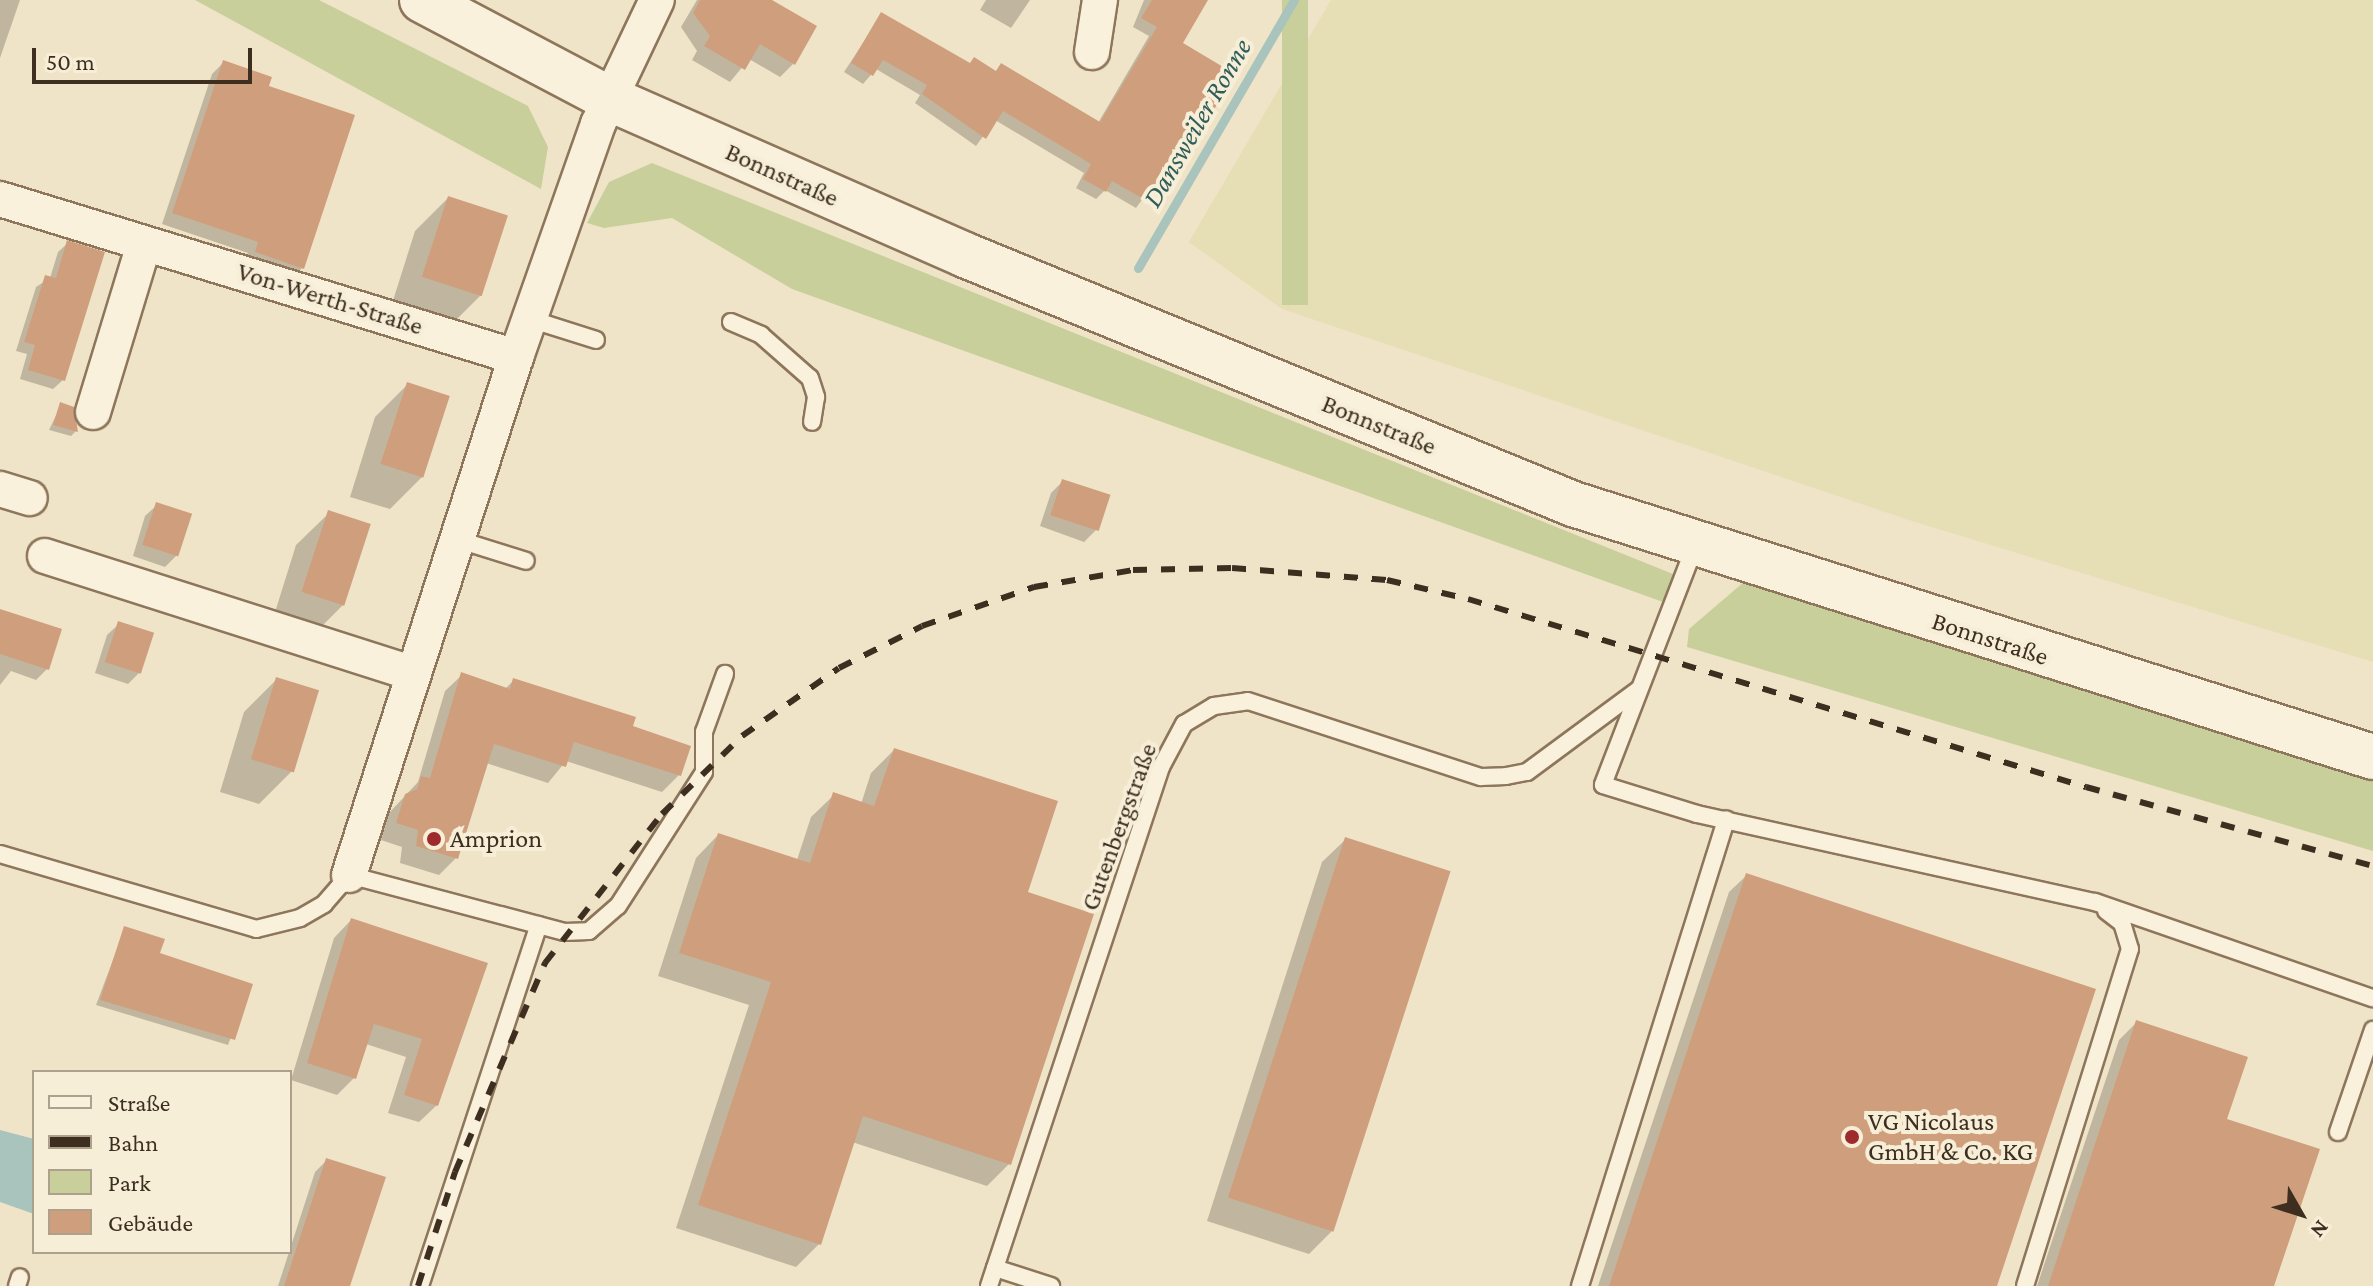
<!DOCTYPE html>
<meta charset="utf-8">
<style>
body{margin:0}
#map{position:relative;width:2373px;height:1286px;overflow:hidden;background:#f0e4c8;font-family:"Crimson Pro",serif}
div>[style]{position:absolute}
.farmland>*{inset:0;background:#e6deb5}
.green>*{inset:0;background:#c9cf9b;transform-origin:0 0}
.water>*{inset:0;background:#a9c4bc}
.shadow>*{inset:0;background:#0003}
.stream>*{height:9px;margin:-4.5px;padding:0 4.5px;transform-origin:4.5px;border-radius:4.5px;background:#a9c4bc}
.building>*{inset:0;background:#cf9f7d;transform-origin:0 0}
.roads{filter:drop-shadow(2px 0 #8d765c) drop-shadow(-2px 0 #8d765c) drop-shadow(0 2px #8d765c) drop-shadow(0 -2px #8d765c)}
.lane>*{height:16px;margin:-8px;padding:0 8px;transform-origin:8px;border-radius:8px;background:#faf1dc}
.street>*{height:34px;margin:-17px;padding:0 17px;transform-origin:17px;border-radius:17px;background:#faf1dc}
.secondary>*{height:44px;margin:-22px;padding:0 22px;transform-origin:22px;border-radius:22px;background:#faf1dc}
.rail>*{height:6px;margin-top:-3px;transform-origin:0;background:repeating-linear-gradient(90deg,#3d2e20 0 14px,transparent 0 28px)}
.dots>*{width:22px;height:22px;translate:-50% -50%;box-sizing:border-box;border:4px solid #f7eed8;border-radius:50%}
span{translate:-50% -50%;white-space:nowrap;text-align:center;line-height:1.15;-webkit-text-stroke:8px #f7eed8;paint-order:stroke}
.street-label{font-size:26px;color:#3d2e20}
.poi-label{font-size:26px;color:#3d2e20}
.left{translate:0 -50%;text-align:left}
.water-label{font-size:28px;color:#2f5d5a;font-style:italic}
.legend{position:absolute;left:32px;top:1070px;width:260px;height:184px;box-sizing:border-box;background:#f7eed8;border:2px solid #ada18e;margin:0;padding:10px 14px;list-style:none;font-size:24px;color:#3d2e20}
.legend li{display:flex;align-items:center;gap:16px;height:40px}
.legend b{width:40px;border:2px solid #ada18e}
.north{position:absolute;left:2261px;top:1174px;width:80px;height:80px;-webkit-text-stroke:6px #f7eed8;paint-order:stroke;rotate:129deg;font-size:22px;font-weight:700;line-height:32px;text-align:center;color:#3d2e20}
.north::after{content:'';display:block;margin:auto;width:28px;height:36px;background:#3d2e20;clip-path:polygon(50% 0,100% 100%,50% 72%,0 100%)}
.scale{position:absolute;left:32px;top:48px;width:220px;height:36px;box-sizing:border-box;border:4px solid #3d2e20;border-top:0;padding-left:10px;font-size:24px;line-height:28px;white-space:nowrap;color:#3d2e20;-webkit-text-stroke:6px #f7eed8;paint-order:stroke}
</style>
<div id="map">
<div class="farmland">
<div style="clip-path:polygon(1331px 0,2373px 0,2373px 662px,1912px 521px,1282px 309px,1189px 242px)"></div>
</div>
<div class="green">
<div style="clip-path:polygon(195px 0,319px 0,528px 106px,548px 147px,541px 189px)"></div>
<div style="left:1282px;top:0;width:26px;height:305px"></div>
<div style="clip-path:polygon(652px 163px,1683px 578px,1674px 606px,792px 289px,672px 218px,604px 228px,587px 223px,609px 182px)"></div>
<div style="clip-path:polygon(1745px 581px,2373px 780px,2373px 851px,1687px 647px,1689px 629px)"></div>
</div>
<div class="water">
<div style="clip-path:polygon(0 1130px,34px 1139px,34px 1214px,0 1202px)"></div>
</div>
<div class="shadow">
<div style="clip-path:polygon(0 0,20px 0,0 58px)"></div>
<div style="clip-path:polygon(697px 0,772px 0,793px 64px,780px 77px,749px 59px,730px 82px,692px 60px,697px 51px,681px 27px)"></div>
<div style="clip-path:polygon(986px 0,1030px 0,1011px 28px,980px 10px)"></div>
<div style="clip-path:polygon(1144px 0,1191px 0,1181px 44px,1232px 75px,1171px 178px,1163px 187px,1155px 182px,1136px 208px,1105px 190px,1096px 199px,1076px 188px,1084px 173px,995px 120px,976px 146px,915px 103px,920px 95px,876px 69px,863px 84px,844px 72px,882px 14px,969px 65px,995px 72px,1001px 66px,1098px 123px,1149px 36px,1133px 27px)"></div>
<div style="clip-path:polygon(224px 62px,267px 87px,302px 268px,290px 280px,244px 264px,248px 253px,162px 224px,212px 74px)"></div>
<div style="clip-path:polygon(448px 198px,480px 296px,447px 329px,390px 310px,415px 231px)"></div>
<div style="clip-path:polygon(68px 243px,63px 380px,53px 389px,20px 379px,27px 354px,16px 351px,36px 287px,50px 278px,58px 252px)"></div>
<div style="clip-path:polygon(408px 384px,423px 476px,390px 509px,350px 497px,375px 417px)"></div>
<div style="clip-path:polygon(61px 405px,76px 431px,71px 436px,49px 430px)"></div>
<div style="clip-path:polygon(1063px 481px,1096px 530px,1084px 542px,1040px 526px,1051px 493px)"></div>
<div style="clip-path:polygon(157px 505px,177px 555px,165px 567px,133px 556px,145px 516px)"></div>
<div style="clip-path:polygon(329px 513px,344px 604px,311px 637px,271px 625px,296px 545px)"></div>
<div style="clip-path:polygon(0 611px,47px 669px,36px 680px,11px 671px,0 685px)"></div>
<div style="clip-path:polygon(119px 624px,140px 672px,128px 684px,95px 673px,107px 635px)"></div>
<div style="clip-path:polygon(462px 675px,505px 689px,514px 680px,631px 728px,679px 775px,662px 792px,566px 761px,548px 783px,486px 763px,456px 858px,439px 875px,400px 863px,402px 847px,381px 840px,389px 813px,418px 782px,445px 691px)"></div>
<div style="clip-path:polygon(277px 679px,292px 771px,259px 804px,220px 792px,244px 712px)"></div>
<div style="clip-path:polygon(894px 750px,1025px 893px,1009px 1164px,987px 1186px,852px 1142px,819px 1244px,796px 1267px,676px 1228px,749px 1005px,658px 976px,696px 858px,718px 835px,797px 860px,811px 817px,834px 795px,861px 804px,871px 773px)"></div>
<div style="clip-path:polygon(1346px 839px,1333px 1230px,1309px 1254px,1207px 1221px,1322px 862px)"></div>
<div style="clip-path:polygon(1747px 875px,1995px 1286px,1598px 1286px,1729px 892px)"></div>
<div style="clip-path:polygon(351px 920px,485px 964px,437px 1105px,419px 1122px,388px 1113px,406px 1057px,366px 1044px,354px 1078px,337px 1095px,291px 1080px,334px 938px)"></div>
<div style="clip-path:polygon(125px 928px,157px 955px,251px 985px,228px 1045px,96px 1005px)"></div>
<div style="clip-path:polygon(2137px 1022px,2272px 1286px,2037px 1286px,2119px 1040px)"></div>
<div style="clip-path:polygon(326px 1161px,348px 1286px,278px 1286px,315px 1172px)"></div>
</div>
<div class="stream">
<div style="left:1138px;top:268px;width:310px;rotate:-59.8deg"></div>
</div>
<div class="building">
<div style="clip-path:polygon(700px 0,772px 0,817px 26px,795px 65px,760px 44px,745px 70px,704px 46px,710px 36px,693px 13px)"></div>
<div style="clip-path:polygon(1152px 0,1208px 0,1183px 43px,1235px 74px,1173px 179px,1163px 173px,1147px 201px,1112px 181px,1106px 192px,1083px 179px,1091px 164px,1003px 111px,986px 139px,922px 94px,927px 85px,883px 60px,873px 76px,851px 63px,881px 12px,970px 63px,974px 57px,996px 71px,1001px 63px,1100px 122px,1157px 27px,1141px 18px)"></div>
<div style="clip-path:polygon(223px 60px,272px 77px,269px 86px,355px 115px,304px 269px,255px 252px,258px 242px,172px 213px)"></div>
<div style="left:448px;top:196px;width:63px;height:85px;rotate:18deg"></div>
<div style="clip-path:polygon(67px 240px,105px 252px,65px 381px,28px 370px,35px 345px,24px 342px,45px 275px,56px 278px)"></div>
<div style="left:407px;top:382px;width:45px;height:86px;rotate:18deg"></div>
<div style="clip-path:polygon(60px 402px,74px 407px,78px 432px,53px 425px)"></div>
<div style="left:1062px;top:479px;width:51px;height:38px;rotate:18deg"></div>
<div style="left:156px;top:502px;width:38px;height:45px;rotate:18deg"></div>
<div style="left:328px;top:510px;width:45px;height:86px;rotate:18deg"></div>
<div style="clip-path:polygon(0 609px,62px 629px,49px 670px,0 654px)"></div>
<div style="left:118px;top:621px;width:38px;height:43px;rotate:18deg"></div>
<div style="clip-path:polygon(461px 672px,510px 689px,513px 678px,636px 717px,633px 726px,691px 746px,681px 776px,574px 742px,566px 767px,494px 744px,458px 859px,416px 846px,418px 830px,396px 823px,405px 794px,417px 789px,421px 776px,430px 778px)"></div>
<div style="left:276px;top:677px;width:45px;height:86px;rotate:17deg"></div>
<div style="clip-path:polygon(894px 748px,1058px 801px,1028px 892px,1094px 914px,1011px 1165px,863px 1116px,821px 1245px,698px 1205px,771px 982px,679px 953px,718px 833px,810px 863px,833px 792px,874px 806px)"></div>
<div style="left:1345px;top:837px;width:111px;height:379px;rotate:18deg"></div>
<div style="clip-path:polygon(1746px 873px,2096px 989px,1997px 1286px,1609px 1286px)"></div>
<div style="clip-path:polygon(351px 918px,488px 963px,438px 1106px,404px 1095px,422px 1039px,374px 1024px,356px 1079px,307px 1063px)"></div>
<div style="clip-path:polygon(124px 926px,165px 939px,160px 953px,253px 984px,235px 1040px,100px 1000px)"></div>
<div style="clip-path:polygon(2136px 1020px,2248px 1057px,2227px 1119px,2320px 1149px,2274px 1286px,2048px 1286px)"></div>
<div style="clip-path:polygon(326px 1158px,386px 1177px,350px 1286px,284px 1286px)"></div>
</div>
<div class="roads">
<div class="lane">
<div style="left:533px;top:320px;width:66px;rotate:17.6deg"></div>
<div style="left:731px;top:322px;width:33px;rotate:23deg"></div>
<div style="left:761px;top:335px;width:65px;rotate:41.3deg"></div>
<div style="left:810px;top:378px;width:20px;rotate:72deg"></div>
<div style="left:816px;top:397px;width:25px;rotate:99deg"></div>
<div style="left:456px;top:539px;width:73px;rotate:17.4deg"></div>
<div style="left:1695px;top:546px;width:256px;rotate:111.1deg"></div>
<div style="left:1603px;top:785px;width:98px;rotate:17.1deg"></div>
<div style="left:1697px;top:814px;width:408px;rotate:12.5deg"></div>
<div style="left:2095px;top:902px;width:294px;rotate:19.1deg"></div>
<div style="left:0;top:854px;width:267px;rotate:16.3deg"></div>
<div style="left:256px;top:929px;width:45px;rotate:-14deg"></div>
<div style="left:300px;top:918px;width:28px;rotate:-30deg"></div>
<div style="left:324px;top:904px;width:38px;rotate:-49deg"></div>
<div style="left:349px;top:875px;width:222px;rotate:14.8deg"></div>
<div style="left:564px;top:932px;width:25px;rotate:-2deg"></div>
<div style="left:589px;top:931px;width:38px;rotate:-41deg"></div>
<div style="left:618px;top:906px;width:159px;rotate:-57.3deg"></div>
<div style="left:704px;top:772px;width:40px;rotate:-90deg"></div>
<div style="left:704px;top:732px;width:62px;rotate:-70.1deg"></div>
<div style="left:2338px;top:1132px;width:108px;rotate:-71.1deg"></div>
<div style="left:995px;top:1268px;width:59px;rotate:17.8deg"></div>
<div style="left:17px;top:1286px;width:9px;rotate:-72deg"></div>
<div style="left:420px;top:1286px;width:380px;rotate:-71.8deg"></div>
<div style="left:989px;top:1286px;width:547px;rotate:-71.66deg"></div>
<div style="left:1161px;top:767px;width:49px;rotate:-61.9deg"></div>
<div style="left:1184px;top:724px;width:35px;rotate:-31deg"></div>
<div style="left:1214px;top:706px;width:34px;rotate:-8deg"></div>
<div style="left:1248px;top:701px;width:245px;rotate:18.1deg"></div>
<div style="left:1481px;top:777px;width:25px;rotate:-2deg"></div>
<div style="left:1506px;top:776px;width:21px;rotate:-11deg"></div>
<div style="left:1527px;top:772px;width:139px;rotate:-36.5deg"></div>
<div style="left:1580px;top:1286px;width:489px;rotate:-72.6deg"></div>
<div style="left:2025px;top:1286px;width:353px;rotate:-72.7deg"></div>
<div style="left:2130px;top:949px;width:27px;rotate:-107deg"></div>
<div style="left:2122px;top:923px;width:20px;rotate:-143deg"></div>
</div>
<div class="street">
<div style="left:1092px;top:52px;width:53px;rotate:-81.3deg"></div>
<div style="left:0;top:199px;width:540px;rotate:17.02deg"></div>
<div style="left:93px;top:412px;width:176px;rotate:-73.1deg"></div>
<div style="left:0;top:489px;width:31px;rotate:17deg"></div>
<div style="left:45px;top:556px;width:387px;rotate:17.7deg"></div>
<div style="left:349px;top:875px;width:544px;rotate:-72.13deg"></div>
<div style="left:516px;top:357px;width:247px;rotate:-70.6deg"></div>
<div style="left:598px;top:124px;width:137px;rotate:-64.6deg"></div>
</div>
<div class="secondary">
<div style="left:422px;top:0;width:212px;rotate:27.8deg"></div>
<div style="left:610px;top:99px;width:388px;rotate:23.7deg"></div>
<div style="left:965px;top:255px;width:657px;rotate:22.27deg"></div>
<div style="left:1573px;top:504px;width:839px;rotate:17.55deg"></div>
</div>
</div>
<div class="rail">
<div style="left:418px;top:1286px;width:120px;rotate:-72deg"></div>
<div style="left:455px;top:1172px;width:228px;rotate:-66.7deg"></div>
<div style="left:545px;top:963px;width:189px;rotate:-51.9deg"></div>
<div style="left:662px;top:814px;width:112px;rotate:-44.3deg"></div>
<div style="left:742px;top:736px;width:118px;rotate:-35deg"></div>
<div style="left:839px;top:668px;width:93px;rotate:-26.8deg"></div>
<div style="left:922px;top:626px;width:119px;rotate:-19.2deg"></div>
<div style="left:1034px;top:587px;width:100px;rotate:-9.7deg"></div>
<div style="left:1133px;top:570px;width:99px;rotate:-1.2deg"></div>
<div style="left:1232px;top:568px;width:155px;rotate:4.4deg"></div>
<div style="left:1387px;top:580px;width:83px;rotate:13.2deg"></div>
<div style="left:1468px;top:599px;width:646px;rotate:16.92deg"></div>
<div style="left:2086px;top:787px;width:298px;rotate:15.4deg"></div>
</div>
<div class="dots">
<div style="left:434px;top:839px;background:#9e2a2b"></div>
<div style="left:1852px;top:1137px;background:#9e2a2b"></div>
</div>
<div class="street-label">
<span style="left:782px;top:175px;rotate:24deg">Bonnstraße</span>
<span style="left:330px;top:299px;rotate:17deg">Von-Werth-Straße</span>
<span style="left:1379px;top:425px;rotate:22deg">Bonnstraße</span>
<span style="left:1990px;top:639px;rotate:18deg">Bonnstraße</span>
<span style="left:1119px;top:827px;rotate:-70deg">Gutenbergstraße</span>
</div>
<div class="poi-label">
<span class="left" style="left:450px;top:839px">Amprion</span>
<span class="left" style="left:1868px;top:1137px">VG Nicolaus<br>GmbH &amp; Co. KG</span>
</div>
<div class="water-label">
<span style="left:1197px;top:123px;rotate:-60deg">Dansweiler Ronne</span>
</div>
<ul class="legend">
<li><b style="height:10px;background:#faf1dc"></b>Straße</li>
<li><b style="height:10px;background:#3d2e20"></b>Bahn</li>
<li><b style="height:22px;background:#c9cf9b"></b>Park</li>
<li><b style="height:22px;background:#cf9f7d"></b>Gebäude</li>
</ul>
<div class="north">N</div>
<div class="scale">50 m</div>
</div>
